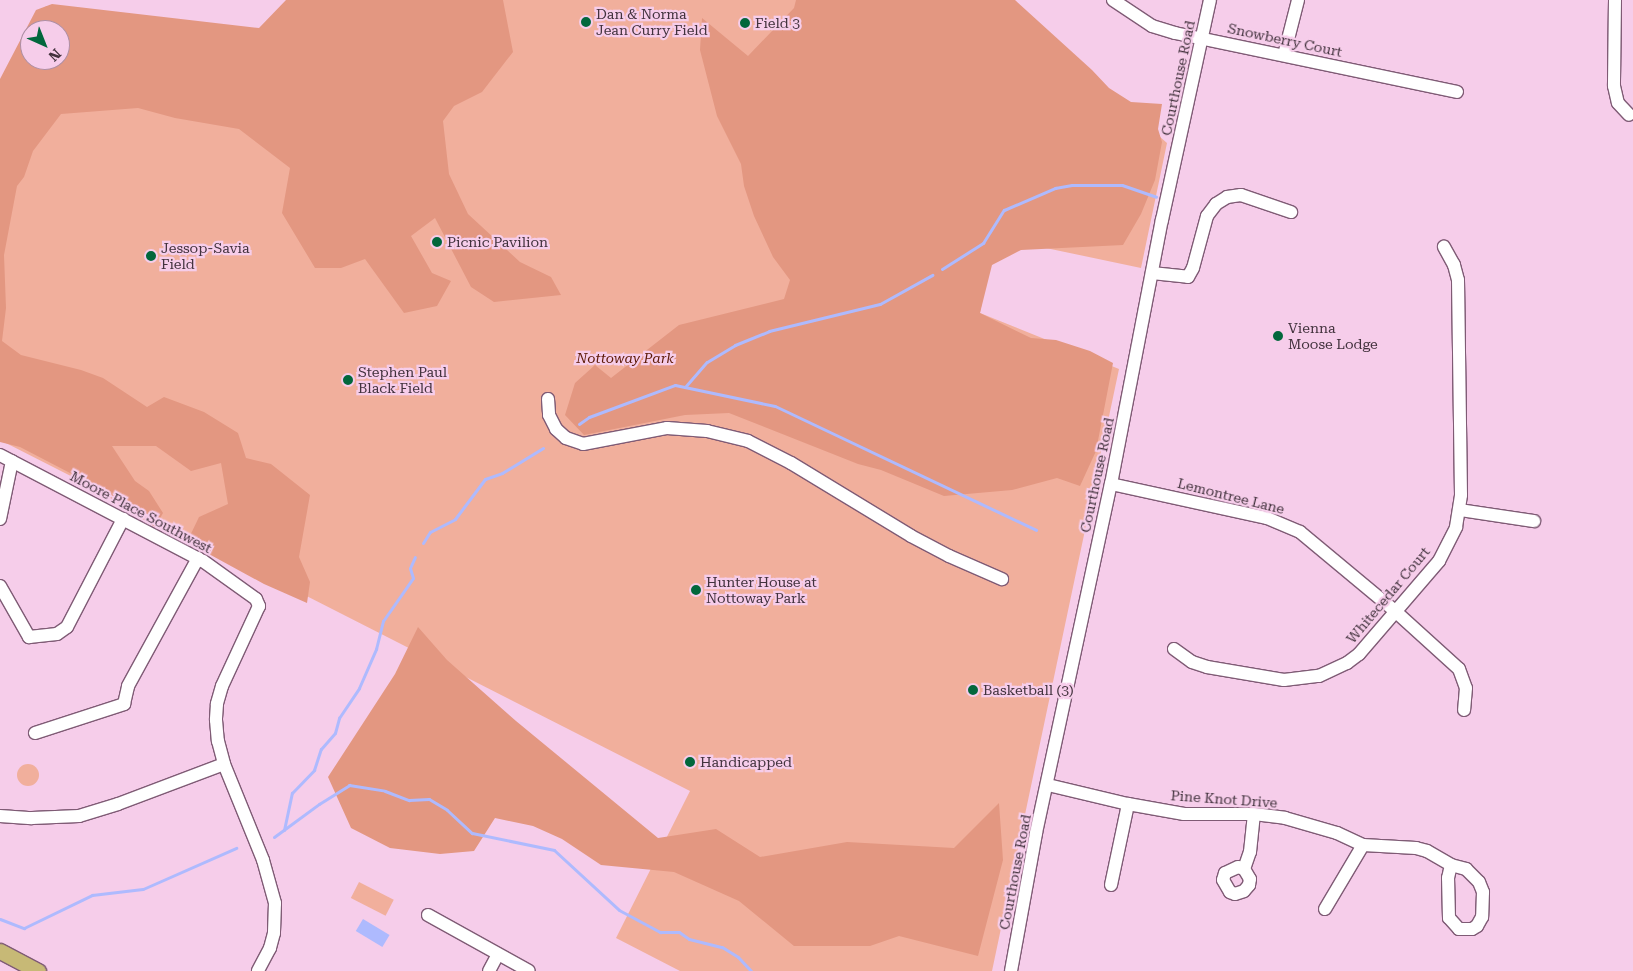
<!DOCTYPE html>
<style>
body{margin:0}
#map{position:relative;width:1633px;height:971px;overflow:hidden;background:#f6cdea;font-family:"Roboto Serif",serif}
div>[style]{position:absolute}
.green>*{inset:0;background:#f1af9c;transform-origin:0 0}
.round{border-radius:50%}
.forest>*{inset:0;background:#e39781}
.water>*{inset:0;background:#aebafe;transform-origin:0 0}
.stream>*{height:3px;margin:-1.5px;padding:0 1.5px;transform-origin:1.5px;border-radius:1.5px;background:#aebafe}
.roads{filter:drop-shadow(1px 0 #7f5b75) drop-shadow(-1px 0 #7f5b75) drop-shadow(0 1px #7f5b75) drop-shadow(0 -1px #7f5b75)}
.minor>*{height:12px;margin:-6px;padding:0 6px;transform-origin:6px;border-radius:6px;background:#fff}
.major>*{height:15px;margin:-7.5px;padding:0 7.5px;transform-origin:7.5px;border-radius:7.5px;background:#c7b976}
.dots>*{width:14px;height:14px;translate:-50% -50%;box-sizing:border-box;border:2px solid #f6cdea;border-radius:50%}
span{translate:-50% -50%;white-space:nowrap;text-align:center;line-height:1.15;-webkit-text-stroke:4.5px #f6cdea;paint-order:stroke}
.poi-label{font-size:14px;color:#42323d}
.left{translate:0 -50%;text-align:left}
.street-label{font-size:14px;color:#42323d}
.park-label{font-size:14px;color:#5c1905;font-style:italic}
.north{position:absolute;left:20px;top:20px;width:50px;height:50px;box-sizing:border-box;background:#f6cdea;border:1px solid #ae8fa5;border-radius:50%;rotate:136deg;font-size:14px;font-weight:700;line-height:20px;text-align:center;color:#42323d}
.north::after{content:'';display:block;margin:auto;width:18px;height:22px;background:#02673c;clip-path:polygon(50% 0,100% 100%,50% 72%,0 100%)}
</style>
<div id="map">
<div class="green">
<div style="clip-path:polygon(287px 0,1002px 0,1167px 143px,1141px 268px,994px 237px,980px 313px,1119px 369px,992px 971px,680px 971px,616px 938px,690px 791px,0 440px,0 92px,30px 60px,60px 60px,60px 30px,33px 30px,46px 6px,260px 29px)"></div>
<div class="round" style="left:17px;top:764px;width:22px;height:22px"></div>
<div style="left:359px;top:882px;width:39px;height:18px;rotate:27deg"></div>
</div>
<div class="forest">
<div style="clip-path:polygon(evenodd,286px 0,503px 0,513px 52px,482px 92px,454px 106px,443px 121px,449px 174px,468px 214px,520px 262px,551px 277px,561px 295px,494px 302px,471px 287px,435px 218px,411px 236px,432px 273px,451px 281px,437px 306px,404px 313px,365px 259px,341px 268px,315px 268px,282px 213px,290px 168px,239px 129px,175px 118px,138px 108px,61px 114px,33px 151px,24px 177px,17px 186px,4px 255px,6px 308px,2px 341px,21px 355px,81px 370px,103px 378px,147px 407px,164px 397px,204px 412px,238px 433px,246px 458px,271px 464px,310px 495px,299px 557px,310px 582px,307px 603px,264px 584px,187px 542px,199px 517px,228px 504px,221px 463px,191px 471px,156px 446px,112px 446px,135px 481px,149px 491px,163px 513px,155px 527px,70px 473px,20px 447px,0 442px,0 79px,36px 10px,52px 4px,259px 28px,286px 0,30px 30px,60px 30px,60px 60px,30px 60px,30px 30px)"></div>
<div style="clip-path:polygon(796px 0,1015px 0,1092px 70px,1109px 88px,1131px 102px,1162px 104px,1158px 129px,1162px 142px,1155px 180px,1141px 214px,1123px 245px,1021px 250px,992px 265px,980px 313px,1031px 338px,1056px 340px,1090px 351px,1113px 363px,1096px 451px,1080px 486px,1057px 478px,1012px 490px,944px 496px,881px 470px,858px 464px,729px 413px,685px 415px,584px 435px,565px 415px,575px 383px,595px 365px,611px 378px,679px 325px,784px 299px,790px 280px,773px 257px,754px 216px,744px 186px,741px 164px,717px 116px,700px 50px,702px 18px,748px 56px,794px 8px)"></div>
<div style="clip-path:polygon(418px 627px,447px 660px,516px 721px,658px 838px,716px 829px,760px 857px,847px 842px,954px 848px,999px 803px,1003px 860px,978px 956px,899px 936px,870px 946px,794px 946px,739px 901px,674px 872px,601px 865px,562px 839px,533px 826px,495px 818px,474px 851px,440px 854px,390px 848px,351px 828px,328px 777px,395px 674px)"></div>
</div>
<div class="water">
<div style="left:363px;top:919px;width:31px;height:14px;rotate:31deg"></div>
</div>
<div class="stream">
<div style="left:942px;top:269px;width:49px;rotate:-32.4deg"></div>
<div style="left:983px;top:243px;width:39px;rotate:-58deg"></div>
<div style="left:1004px;top:210px;width:56px;rotate:-23.3deg"></div>
<div style="left:1055px;top:188px;width:17px;rotate:-10deg"></div>
<div style="left:1072px;top:185px;width:50px"></div>
<div style="left:1122px;top:185px;width:36px;rotate:19deg"></div>
<div style="left:685px;top:387px;width:33px;rotate:-49deg"></div>
<div style="left:707px;top:362px;width:33px;rotate:-31deg"></div>
<div style="left:735px;top:345px;width:37px;rotate:-22deg"></div>
<div style="left:769px;top:331px;width:114px;rotate:-13.7deg"></div>
<div style="left:880px;top:304px;width:60px;rotate:-29.1deg"></div>
<div style="left:579px;top:424px;width:12px;rotate:-35deg"></div>
<div style="left:589px;top:417px;width:92px;rotate:-20.4deg"></div>
<div style="left:675px;top:385px;width:102px;rotate:11.9deg"></div>
<div style="left:775px;top:406px;width:289px;rotate:25.4deg"></div>
<div style="left:423px;top:543px;width:13px;rotate:-58deg"></div>
<div style="left:430px;top:532px;width:28px;rotate:-27deg"></div>
<div style="left:455px;top:519px;width:50px;rotate:-53.1deg"></div>
<div style="left:485px;top:479px;width:18px;rotate:-19deg"></div>
<div style="left:502px;top:473px;width:48px;rotate:-31.4deg"></div>
<div style="left:284px;top:830px;width:38px;rotate:-78deg"></div>
<div style="left:292px;top:793px;width:32px;rotate:-46deg"></div>
<div style="left:314px;top:770px;width:22px;rotate:-72deg"></div>
<div style="left:321px;top:749px;width:21px;rotate:-49deg"></div>
<div style="left:335px;top:733px;width:16px;rotate:-75deg"></div>
<div style="left:339px;top:718px;width:36px;rotate:-56deg"></div>
<div style="left:359px;top:688px;width:43px;rotate:-66.4deg"></div>
<div style="left:376px;top:649px;width:29px;rotate:-76deg"></div>
<div style="left:383px;top:621px;width:52px;rotate:-55.1deg"></div>
<div style="left:413px;top:578px;width:10px;rotate:-107deg"></div>
<div style="left:410px;top:568px;width:12px;rotate:-66deg"></div>
<div style="left:274px;top:837px;width:56px;rotate:-36.3deg"></div>
<div style="left:319px;top:804px;width:36px;rotate:-32deg"></div>
<div style="left:349px;top:785px;width:36px;rotate:9deg"></div>
<div style="left:385px;top:791px;width:26px;rotate:21deg"></div>
<div style="left:409px;top:800px;width:20px;rotate:-3deg"></div>
<div style="left:429px;top:799px;width:21px;rotate:31deg"></div>
<div style="left:447px;top:810px;width:34px;rotate:43deg"></div>
<div style="left:472px;top:833px;width:84px;rotate:11.7deg"></div>
<div style="left:554px;top:850px;width:88px;rotate:42.7deg"></div>
<div style="left:619px;top:910px;width:47px;rotate:28.2deg"></div>
<div style="left:660px;top:932px;width:19px"></div>
<div style="left:679px;top:932px;width:12px;rotate:35deg"></div>
<div style="left:689px;top:939px;width:34px;rotate:14deg"></div>
<div style="left:722px;top:947px;width:19px;rotate:32deg"></div>
<div style="left:738px;top:957px;width:19px;rotate:47deg"></div>
<div style="left:0;top:919px;width:26px;rotate:21deg"></div>
<div style="left:24px;top:928px;width:76px;rotate:-25.9deg"></div>
<div style="left:92px;top:895px;width:51px;rotate:-6.7deg"></div>
<div style="left:143px;top:889px;width:102px;rotate:-23.8deg"></div>
</div>
<div class="roads">
<div class="minor">
<div style="left:1113px;top:0;width:47px;rotate:33.7deg"></div>
<div style="left:1152px;top:26px;width:24px;rotate:17deg"></div>
<div style="left:1175px;top:33px;width:288px;rotate:11.8deg"></div>
<div style="left:1615px;top:0;width:86px;rotate:90.7deg"></div>
<div style="left:1614px;top:86px;width:17px;rotate:77deg"></div>
<div style="left:1618px;top:103px;width:16px;rotate:47deg"></div>
<div style="left:1284px;top:55px;width:57px;rotate:-75.7deg"></div>
<div style="left:1152px;top:273px;width:36px;rotate:6deg"></div>
<div style="left:1188px;top:277px;width:10px;rotate:-61deg"></div>
<div style="left:1193px;top:268px;width:54px;rotate:-74.9deg"></div>
<div style="left:1207px;top:216px;width:15px;rotate:-53deg"></div>
<div style="left:1216px;top:204px;width:13px;rotate:-32deg"></div>
<div style="left:1227px;top:197px;width:14px;rotate:-8deg"></div>
<div style="left:1241px;top:195px;width:53px;rotate:18.8deg"></div>
<div style="left:548px;top:399px;width:16px;rotate:86deg"></div>
<div style="left:549px;top:415px;width:16px;rotate:63deg"></div>
<div style="left:556px;top:429px;width:13px;rotate:42deg"></div>
<div style="left:566px;top:438px;width:18px;rotate:19deg"></div>
<div style="left:583px;top:444px;width:86px;rotate:-10.8deg"></div>
<div style="left:667px;top:428px;width:40px;rotate:4.3deg"></div>
<div style="left:707px;top:431px;width:42px;rotate:13.7deg"></div>
<div style="left:748px;top:441px;width:48px;rotate:27.1deg"></div>
<div style="left:791px;top:463px;width:140px;rotate:31.3deg"></div>
<div style="left:911px;top:536px;width:43px;rotate:27.8deg"></div>
<div style="left:949px;top:556px;width:58px;rotate:23.5deg"></div>
<div style="left:0;top:455px;width:229px;rotate:27.6deg"></div>
<div style="left:203px;top:561px;width:65px;rotate:35.6deg"></div>
<div style="left:256px;top:599px;width:8px;rotate:67deg"></div>
<div style="left:259px;top:606px;width:88px;rotate:114.8deg"></div>
<div style="left:222px;top:686px;width:19px;rotate:106deg"></div>
<div style="left:217px;top:704px;width:16px;rotate:94deg"></div>
<div style="left:216px;top:720px;width:21px;rotate:85deg"></div>
<div style="left:218px;top:741px;width:24px;rotate:75deg"></div>
<div style="left:224px;top:764px;width:104px;rotate:67.9deg"></div>
<div style="left:263px;top:860px;width:45px;rotate:74.4deg"></div>
<div style="left:275px;top:903px;width:30px;rotate:92deg"></div>
<div style="left:274px;top:933px;width:16px;rotate:105deg"></div>
<div style="left:270px;top:948px;width:26px;rotate:118deg"></div>
<div style="left:1111px;top:484px;width:160px;rotate:12.3deg"></div>
<div style="left:1267px;top:518px;width:36px;rotate:23deg"></div>
<div style="left:1300px;top:532px;width:124px;rotate:39.7deg"></div>
<div style="left:1395px;top:611px;width:86px;rotate:42.2deg"></div>
<div style="left:1459px;top:669px;width:20px;rotate:70deg"></div>
<div style="left:1466px;top:688px;width:22px;rotate:95deg"></div>
<div style="left:1460px;top:510px;width:75px;rotate:8.5deg"></div>
<div style="left:0;top:519px;width:59px;rotate:-78.3deg"></div>
<div style="left:0;top:586px;width:59px;rotate:60.4deg"></div>
<div style="left:29px;top:637px;width:28px;rotate:-6deg"></div>
<div style="left:57px;top:634px;width:12px;rotate:-35deg"></div>
<div style="left:67px;top:627px;width:122px;rotate:-62.6deg"></div>
<div style="left:1174px;top:649px;width:22px;rotate:36deg"></div>
<div style="left:1192px;top:662px;width:16px;rotate:18deg"></div>
<div style="left:1207px;top:667px;width:78px;rotate:9.6deg"></div>
<div style="left:1284px;top:680px;width:35px;rotate:-7deg"></div>
<div style="left:1319px;top:676px;width:31px;rotate:-25deg"></div>
<div style="left:1347px;top:663px;width:15px;rotate:-37deg"></div>
<div style="left:1359px;top:654px;width:123px;rotate:-49.3deg"></div>
<div style="left:1439px;top:561px;width:38px;rotate:-63deg"></div>
<div style="left:1456px;top:527px;width:32px;rotate:-81deg"></div>
<div style="left:1461px;top:495px;width:215px;rotate:-90.8deg"></div>
<div style="left:1458px;top:280px;width:16px;rotate:-105deg"></div>
<div style="left:1454px;top:265px;width:21px;rotate:-119deg"></div>
<div style="left:35px;top:733px;width:94px;rotate:-18deg"></div>
<div style="left:124px;top:704px;width:18px;rotate:-77deg"></div>
<div style="left:128px;top:686px;width:146px;rotate:-61.3deg"></div>
<div style="left:1048px;top:785px;width:82px;rotate:13.4deg"></div>
<div style="left:1128px;top:804px;width:57px;rotate:10.1deg"></div>
<div style="left:1184px;top:814px;width:70px"></div>
<div style="left:1254px;top:814px;width:31px;rotate:7deg"></div>
<div style="left:1285px;top:818px;width:54px;rotate:16.1deg"></div>
<div style="left:1337px;top:833px;width:29px;rotate:25deg"></div>
<div style="left:1363px;top:845px;width:53px;rotate:3.2deg"></div>
<div style="left:1416px;top:848px;width:11px;rotate:15deg"></div>
<div style="left:1427px;top:851px;width:28px;rotate:30deg"></div>
<div style="left:1451px;top:865px;width:16px;rotate:15deg"></div>
<div style="left:1466px;top:869px;width:18px;rotate:45deg"></div>
<div style="left:1479px;top:882px;width:11px;rotate:68deg"></div>
<div style="left:1483px;top:892px;width:25px;rotate:92deg"></div>
<div style="left:1482px;top:917px;width:10px;rotate:119deg"></div>
<div style="left:1477px;top:926px;width:6px;rotate:149deg"></div>
<div style="left:1472px;top:929px;width:13px;rotate:180deg"></div>
<div style="left:1459px;top:929px;width:15px;rotate:-132deg"></div>
<div style="left:1449px;top:918px;width:40px;rotate:-91.4deg"></div>
<div style="left:1448px;top:878px;width:13px;rotate:-77deg"></div>
<div style="left:0;top:816px;width:32px;rotate:4deg"></div>
<div style="left:32px;top:818px;width:47px;rotate:-2.4deg"></div>
<div style="left:79px;top:816px;width:41px;rotate:-17.1deg"></div>
<div style="left:118px;top:804px;width:113px;rotate:-20.7deg"></div>
<div style="left:1244px;top:869px;width:6px;rotate:-162deg"></div>
<div style="left:1238px;top:867px;width:14px;rotate:155deg"></div>
<div style="left:1225px;top:873px;width:7px;rotate:106deg"></div>
<div style="left:1223px;top:880px;width:14px;rotate:60deg"></div>
<div style="left:1230px;top:892px;width:5px;rotate:22deg"></div>
<div style="left:1235px;top:894px;width:9px;rotate:-18deg"></div>
<div style="left:1244px;top:891px;width:8px;rotate:-50deg"></div>
<div style="left:1249px;top:885px;width:6px;rotate:-81deg"></div>
<div style="left:1250px;top:879px;width:12px;rotate:-121deg"></div>
<div style="left:1244px;top:869px;width:18px;rotate:-71deg"></div>
<div style="left:1250px;top:852px;width:38px;rotate:-84deg"></div>
<div style="left:1111px;top:885px;width:83px;rotate:-78.1deg"></div>
<div style="left:1325px;top:909px;width:74px;rotate:-59.3deg"></div>
<div style="left:428px;top:915px;width:115px;rotate:29deg"></div>
<div style="left:489px;top:971px;width:19px;rotate:-62deg"></div>
<div style="left:1011px;top:971px;width:140px;rotate:-79.7deg"></div>
<div style="left:1036px;top:833px;width:357px;rotate:-77.9deg"></div>
<div style="left:1111px;top:484px;width:269px;rotate:-79.1deg"></div>
<div style="left:1162px;top:220px;width:225px;rotate:-77.7deg"></div>
</div>
<div class="major">
<div style="left:0;top:951px;width:43px;rotate:27.8deg"></div>
</div>
</div>
<div class="dots">
<div style="left:586px;top:22px;background:#02673c"></div>
<div style="left:745px;top:23px;background:#02673c"></div>
<div style="left:437px;top:242px;background:#02673c"></div>
<div style="left:151px;top:256px;background:#02673c"></div>
<div style="left:1278px;top:336px;background:#02673c"></div>
<div style="left:348px;top:380px;background:#02673c"></div>
<div style="left:696px;top:590px;background:#02673c"></div>
<div style="left:973px;top:690px;background:#02673c"></div>
<div style="left:690px;top:762px;background:#02673c"></div>
</div>
<div class="poi-label">
<span class="left" style="left:596px;top:22px">Dan &amp; Norma<br>Jean Curry Field</span>
<span class="left" style="left:755px;top:23px">Field 3</span>
<span class="left" style="left:447px;top:242px">Picnic Pavilion</span>
<span class="left" style="left:161px;top:256px">Jessop-Savia<br>Field</span>
<span class="left" style="left:1288px;top:336px">Vienna<br>Moose Lodge</span>
<span class="left" style="left:358px;top:380px">Stephen Paul<br>Black Field</span>
<span class="left" style="left:706px;top:590px">Hunter House at<br>Nottoway Park</span>
<span class="left" style="left:983px;top:690px">Basketball (3)</span>
<span class="left" style="left:700px;top:762px">Handicapped</span>
</div>
<div class="street-label">
<span style="left:1285px;top:40px;rotate:12deg">Snowberry Court</span>
<span style="left:1178px;top:78px;rotate:-78deg">Courthouse Road</span>
<span style="left:1097px;top:475px;rotate:-78deg">Courthouse Road</span>
<span style="left:1231px;top:496px;rotate:14deg">Lemontree Lane</span>
<span style="left:141px;top:512px;rotate:28deg">Moore Place Southwest</span>
<span style="left:1388px;top:595px;rotate:-50deg">Whitecedar Court</span>
<span style="left:1224px;top:799px;rotate:4deg">Pine Knot Drive</span>
<span style="left:1015px;top:872px;rotate:-79deg">Courthouse Road</span>
</div>
<div class="park-label">
<span style="left:625px;top:358px">Nottoway Park</span>
</div>
<div class="north">N</div>
</div>
